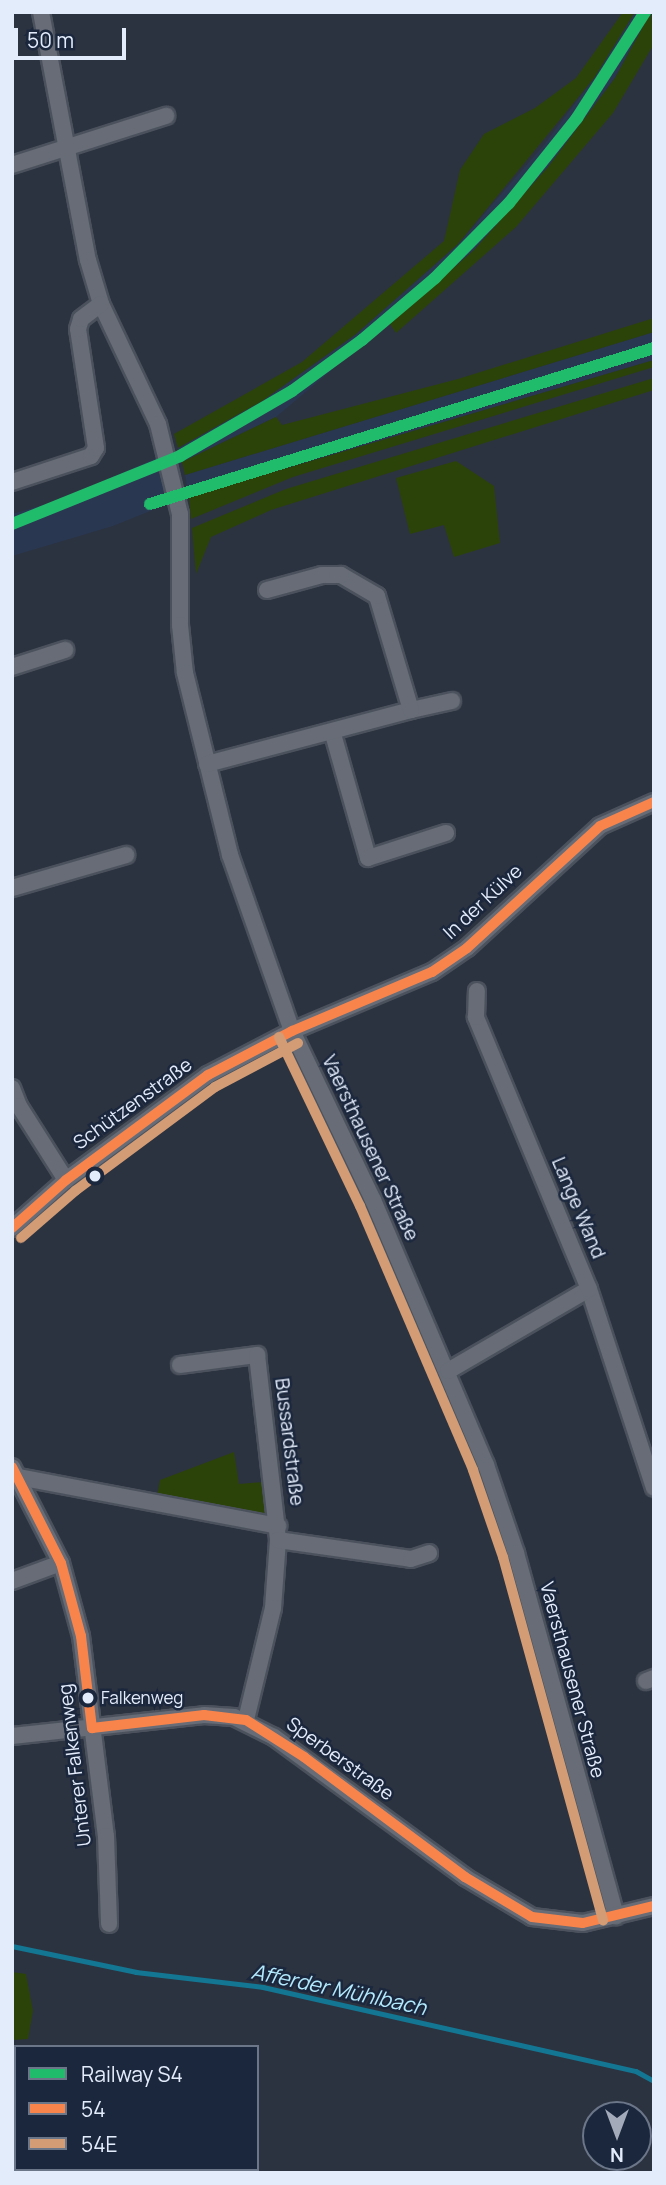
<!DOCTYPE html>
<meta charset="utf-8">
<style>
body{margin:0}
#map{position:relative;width:666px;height:2185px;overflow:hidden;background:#2c3340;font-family:Manrope,sans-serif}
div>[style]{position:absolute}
.built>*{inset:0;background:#293751}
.green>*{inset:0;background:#2b4309}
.stream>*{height:4.5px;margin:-2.25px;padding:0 2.25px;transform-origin:2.25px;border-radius:2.25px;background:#137793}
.roads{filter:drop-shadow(2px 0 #4b525d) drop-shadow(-2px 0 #4b525d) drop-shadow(0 2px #4b525d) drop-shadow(0 -2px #4b525d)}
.street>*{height:16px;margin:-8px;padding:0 8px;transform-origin:8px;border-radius:8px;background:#676c76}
.bus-1>*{height:10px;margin:-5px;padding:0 5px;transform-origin:5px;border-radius:5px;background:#f8844c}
.bus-2>*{height:10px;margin:-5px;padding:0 5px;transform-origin:5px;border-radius:5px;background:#d39c74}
.rail-1>*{height:12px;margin:-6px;padding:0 6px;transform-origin:6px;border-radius:6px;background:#20bc6c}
.dots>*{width:19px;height:19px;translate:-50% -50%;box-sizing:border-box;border:4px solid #1b273d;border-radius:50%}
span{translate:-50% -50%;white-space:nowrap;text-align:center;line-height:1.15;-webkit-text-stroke:5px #1b273d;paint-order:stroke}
.bus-label{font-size:17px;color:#e3ecfb}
.left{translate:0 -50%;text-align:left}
.street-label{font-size:19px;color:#e3ecfb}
.water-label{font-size:21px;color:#b3e9fd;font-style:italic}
.frame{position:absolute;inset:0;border:14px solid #e3ecfb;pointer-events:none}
.legend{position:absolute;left:14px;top:2045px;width:245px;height:126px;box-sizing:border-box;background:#1b273d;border:2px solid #6b7689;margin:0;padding:9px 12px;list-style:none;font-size:21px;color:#e3ecfb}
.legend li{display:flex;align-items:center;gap:14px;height:35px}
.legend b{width:35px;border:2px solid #6b7689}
.north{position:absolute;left:582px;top:2101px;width:70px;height:70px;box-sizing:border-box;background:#1b273d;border:2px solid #6b7689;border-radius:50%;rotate:180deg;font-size:19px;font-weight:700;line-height:28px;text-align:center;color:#e3ecfb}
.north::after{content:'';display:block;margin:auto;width:24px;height:32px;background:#a3abba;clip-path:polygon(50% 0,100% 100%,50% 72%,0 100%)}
.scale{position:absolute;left:14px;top:28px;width:112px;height:32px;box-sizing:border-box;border:4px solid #e3ecfb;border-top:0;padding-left:9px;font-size:21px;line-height:24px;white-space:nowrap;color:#e3ecfb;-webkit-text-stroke:5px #1b273d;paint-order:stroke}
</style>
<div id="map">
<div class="built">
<div style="clip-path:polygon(635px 12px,651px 12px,615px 78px,548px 167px,474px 250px,276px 417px,182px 462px,178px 448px,262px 401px,356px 334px,458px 244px,543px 146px,594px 78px)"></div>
<div style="clip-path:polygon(654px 332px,654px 360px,189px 497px,185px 475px)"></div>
<div style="clip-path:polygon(159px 457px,170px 503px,113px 526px,12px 556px,12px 514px,57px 501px)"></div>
</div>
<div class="green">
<div style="clip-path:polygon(623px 12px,635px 12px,594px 78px,458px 244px,356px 334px,262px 401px,178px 448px,174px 434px,302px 362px,444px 241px,460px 170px,484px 134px,535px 108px,576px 78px)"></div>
<div style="clip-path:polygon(651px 12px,654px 44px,613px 113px,516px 227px,396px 333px,390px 324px,474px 250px,548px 167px,615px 78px)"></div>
<div style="clip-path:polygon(654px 318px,654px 332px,185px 475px,182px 462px,276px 417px,282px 425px,458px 379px)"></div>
<div style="clip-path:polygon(654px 360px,654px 367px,293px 477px,191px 519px,189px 497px)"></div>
<div style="clip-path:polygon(654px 378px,654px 390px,271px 510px,211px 537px,196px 574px,192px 528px,286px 489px)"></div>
<div style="clip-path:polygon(456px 461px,494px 486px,500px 543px,454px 557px,444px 525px,410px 534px,396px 478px)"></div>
<div style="clip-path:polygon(234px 1452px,239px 1484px,263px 1482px,266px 1517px,157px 1496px,160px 1480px)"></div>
<div style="clip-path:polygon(12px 1972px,26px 1974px,33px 2011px,28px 2039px,12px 2040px)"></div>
</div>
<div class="stream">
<div style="left:12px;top:1946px;width:127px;rotate:11.8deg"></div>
<div style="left:136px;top:1972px;width:128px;rotate:6.7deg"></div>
<div style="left:263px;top:1987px;width:382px;rotate:12.7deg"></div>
<div style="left:636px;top:2071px;width:21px;rotate:29deg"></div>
</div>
<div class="roads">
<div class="street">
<div style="left:41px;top:12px;width:252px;rotate:79.3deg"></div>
<div style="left:88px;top:260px;width:46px;rotate:73.5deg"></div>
<div style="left:101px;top:304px;width:133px;rotate:64.6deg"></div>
<div style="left:158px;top:424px;width:93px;rotate:76.3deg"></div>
<div style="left:180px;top:514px;width:111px;rotate:90deg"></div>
<div style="left:180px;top:625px;width:48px;rotate:84.1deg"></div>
<div style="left:185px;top:673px;width:187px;rotate:76.1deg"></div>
<div style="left:230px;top:855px;width:187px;rotate:70.6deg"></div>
<div style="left:292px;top:1031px;width:187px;rotate:64.4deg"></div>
<div style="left:373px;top:1200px;width:288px;rotate:66.9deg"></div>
<div style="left:486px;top:1465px;width:93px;rotate:71.2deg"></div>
<div style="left:516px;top:1553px;width:377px;rotate:74.6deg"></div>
<div style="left:12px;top:165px;width:162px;rotate:-17.7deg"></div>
<div style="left:12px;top:482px;width:83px;rotate:-18.2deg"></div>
<div style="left:91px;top:456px;width:9px;rotate:-58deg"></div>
<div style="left:96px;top:448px;width:120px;rotate:-98.6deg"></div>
<div style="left:78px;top:329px;width:10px;rotate:-73deg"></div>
<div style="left:81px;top:319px;width:25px;rotate:-37deg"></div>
<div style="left:12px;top:667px;width:56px;rotate:-17.8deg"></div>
<div style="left:411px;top:710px;width:42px;rotate:-12.4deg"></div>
<div style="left:333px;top:734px;width:129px;rotate:74.2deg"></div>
<div style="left:368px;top:858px;width:82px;rotate:-17.8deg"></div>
<div style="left:207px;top:764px;width:211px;rotate:-14.8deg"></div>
<div style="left:411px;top:710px;width:119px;rotate:-106.6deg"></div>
<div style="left:377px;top:596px;width:42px;rotate:-149.7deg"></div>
<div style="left:341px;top:575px;width:19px;rotate:180deg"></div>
<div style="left:322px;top:575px;width:57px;rotate:164.7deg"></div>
<div style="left:12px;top:888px;width:119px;rotate:-16.1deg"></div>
<div style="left:12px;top:1088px;width:19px;rotate:69deg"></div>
<div style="left:19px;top:1106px;width:88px;rotate:57.6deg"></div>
<div style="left:12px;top:1228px;width:72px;rotate:-41.6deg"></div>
<div style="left:66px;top:1180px;width:177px;rotate:-36.5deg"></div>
<div style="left:208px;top:1075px;width:95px;rotate:-27.6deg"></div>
<div style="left:292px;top:1031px;width:152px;rotate:-22.9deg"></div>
<div style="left:432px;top:972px;width:42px;rotate:-34.4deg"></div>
<div style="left:467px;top:948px;width:180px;rotate:-42.5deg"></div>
<div style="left:600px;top:826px;width:59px;rotate:-24deg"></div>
<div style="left:589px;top:1289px;width:209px;rotate:71.9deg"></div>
<div style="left:180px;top:1365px;width:78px;rotate:-7.4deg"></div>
<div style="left:257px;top:1355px;width:186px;rotate:83.5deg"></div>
<div style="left:278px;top:1540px;width:68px;rotate:94.2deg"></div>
<div style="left:273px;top:1608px;width:115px;rotate:103.6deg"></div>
<div style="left:448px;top:1371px;width:163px;rotate:-30.2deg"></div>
<div style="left:589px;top:1289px;width:295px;rotate:-112.6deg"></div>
<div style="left:476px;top:1017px;width:26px;rotate:-88deg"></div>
<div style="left:12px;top:1467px;width:108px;rotate:63deg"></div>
<div style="left:61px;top:1563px;width:76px;rotate:74.7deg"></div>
<div style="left:81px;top:1636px;width:202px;rotate:82.9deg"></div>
<div style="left:106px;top:1836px;width:88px;rotate:88deg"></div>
<div style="left:19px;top:1477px;width:264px;rotate:10.7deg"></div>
<div style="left:278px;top:1540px;width:134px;rotate:8.1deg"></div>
<div style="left:411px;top:1559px;width:19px;rotate:-18deg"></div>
<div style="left:12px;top:1581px;width:52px;rotate:-20.2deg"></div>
<div style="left:646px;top:1681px;width:9px;rotate:-21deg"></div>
<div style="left:12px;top:1736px;width:193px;rotate:-6.2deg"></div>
<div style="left:204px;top:1715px;width:30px;rotate:4deg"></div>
<div style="left:234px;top:1717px;width:45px;rotate:26.6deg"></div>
<div style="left:274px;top:1737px;width:237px;rotate:36.2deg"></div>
<div style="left:465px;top:1877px;width:78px;rotate:30.8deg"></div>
<div style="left:532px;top:1917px;width:51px;rotate:6.7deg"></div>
<div style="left:583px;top:1923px;width:73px;rotate:-13.5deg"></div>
<div style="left:94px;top:2173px;width:4px;rotate:-76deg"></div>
</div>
</div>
<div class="bus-1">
<div style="left:12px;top:1228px;width:72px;rotate:-41.6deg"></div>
<div style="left:66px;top:1180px;width:177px;rotate:-36.5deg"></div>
<div style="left:208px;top:1075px;width:95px;rotate:-27.6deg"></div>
<div style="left:292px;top:1031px;width:152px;rotate:-22.9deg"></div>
<div style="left:432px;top:972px;width:42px;rotate:-34.4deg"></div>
<div style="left:467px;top:948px;width:180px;rotate:-42.5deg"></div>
<div style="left:600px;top:826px;width:59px;rotate:-24deg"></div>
<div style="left:12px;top:1467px;width:108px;rotate:63deg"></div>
<div style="left:61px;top:1563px;width:76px;rotate:74.7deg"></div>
<div style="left:81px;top:1636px;width:93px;rotate:83.2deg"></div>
<div style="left:92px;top:1728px;width:113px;rotate:-6.6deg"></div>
<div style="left:204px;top:1715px;width:42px;rotate:6.8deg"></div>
<div style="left:246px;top:1720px;width:69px;rotate:32.5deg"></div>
<div style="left:304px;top:1757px;width:201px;rotate:36.7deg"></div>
<div style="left:465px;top:1877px;width:78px;rotate:30.8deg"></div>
<div style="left:532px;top:1917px;width:51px;rotate:6.7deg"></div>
<div style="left:583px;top:1923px;width:73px;rotate:-13.5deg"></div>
</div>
<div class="bus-2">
<div style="left:279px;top:1037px;width:187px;rotate:64.4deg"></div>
<div style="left:360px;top:1206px;width:287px;rotate:66.8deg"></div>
<div style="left:473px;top:1470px;width:92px;rotate:71deg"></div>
<div style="left:503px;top:1557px;width:377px;rotate:74.6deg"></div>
<div style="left:21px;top:1238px;width:72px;rotate:-41deg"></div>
<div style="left:75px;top:1191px;width:174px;rotate:-36.6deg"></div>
<div style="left:215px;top:1087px;width:94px;rotate:-27.9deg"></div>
</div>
<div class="rail-1">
<div style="left:150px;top:504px;width:528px;rotate:-17.2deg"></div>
<div style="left:12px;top:524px;width:181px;rotate:-22deg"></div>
<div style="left:180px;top:456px;width:129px;rotate:-30.1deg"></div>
<div style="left:292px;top:391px;width:87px;rotate:-36.1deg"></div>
<div style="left:362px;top:340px;width:96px;rotate:-40.3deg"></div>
<div style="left:435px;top:278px;width:105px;rotate:-45.4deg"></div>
<div style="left:509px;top:203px;width:109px;rotate:-51.3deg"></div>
<div style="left:577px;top:118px;width:126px;rotate:-57.3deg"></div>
</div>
<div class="dots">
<div style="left:95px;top:1176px;background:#e3ecfb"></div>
<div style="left:88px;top:1698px;background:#e3ecfb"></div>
</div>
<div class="bus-label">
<span class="left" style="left:101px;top:1698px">Falkenweg</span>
</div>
<div class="street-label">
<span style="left:483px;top:902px;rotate:-43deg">In der Külve</span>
<span style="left:133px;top:1104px;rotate:-36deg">Schützenstraße</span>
<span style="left:370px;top:1148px;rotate:65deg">Vaersthausener Straße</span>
<span style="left:578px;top:1208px;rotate:67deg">Lange Wand</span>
<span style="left:289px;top:1442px;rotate:83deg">Bussardstraße</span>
<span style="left:572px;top:1680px;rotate:75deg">Vaersthausener Straße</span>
<span style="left:340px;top:1759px;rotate:36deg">Sperberstraße</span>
<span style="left:75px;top:1765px;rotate:-97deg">Unterer Falkenweg</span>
</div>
<div class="water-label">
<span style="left:339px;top:1989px;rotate:12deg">Afferder Mühlbach</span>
</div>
<div class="frame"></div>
<ul class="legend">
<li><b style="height:9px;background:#20bc6c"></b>Railway S4</li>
<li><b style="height:9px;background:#f8844c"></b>54</li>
<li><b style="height:9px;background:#d39c74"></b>54E</li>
</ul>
<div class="north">N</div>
<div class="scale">50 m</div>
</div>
